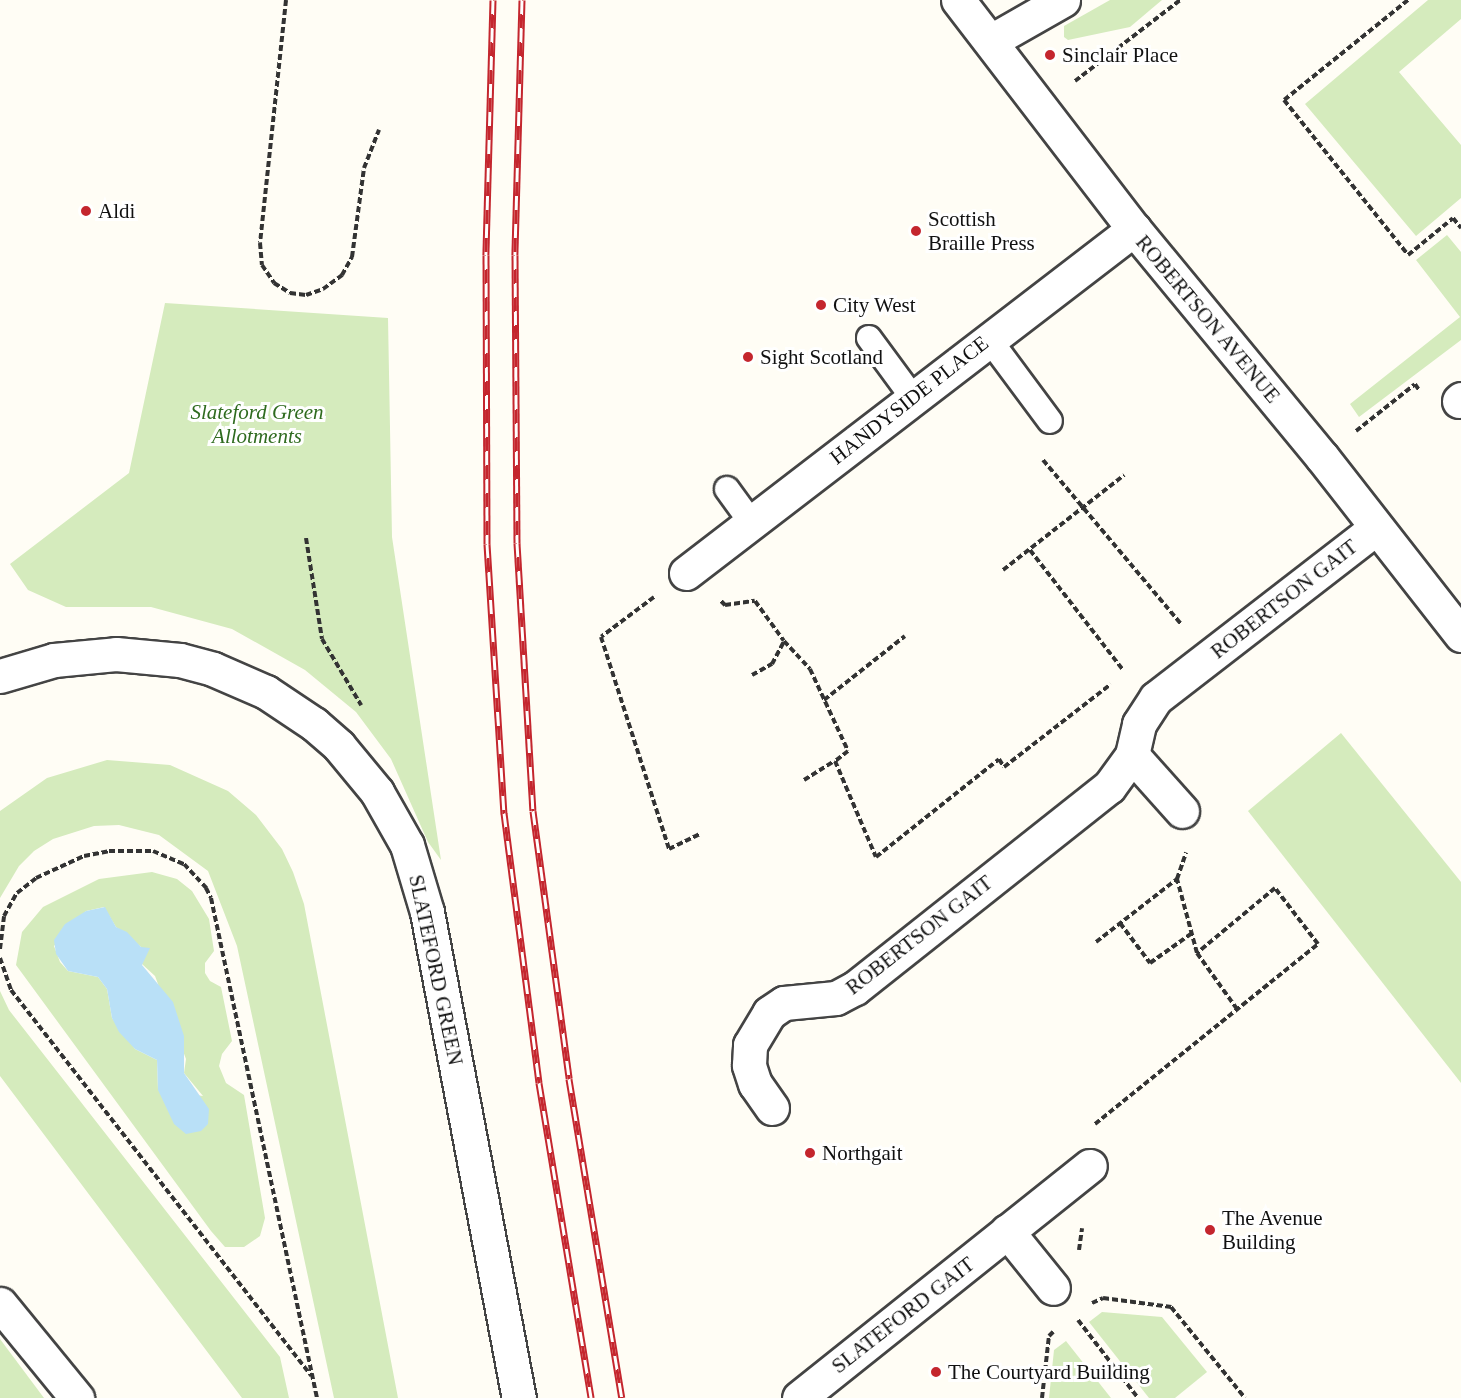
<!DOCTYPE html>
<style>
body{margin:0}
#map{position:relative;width:1461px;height:1398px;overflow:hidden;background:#fffdf5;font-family:Georgia,serif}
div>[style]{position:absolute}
.green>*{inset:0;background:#d5ebbd}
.water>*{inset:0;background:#b9e0f7}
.path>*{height:4px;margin-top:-2px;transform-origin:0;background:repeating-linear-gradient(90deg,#333 0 6px,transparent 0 9px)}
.roads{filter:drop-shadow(2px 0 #444) drop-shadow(-2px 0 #444) drop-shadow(0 2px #444) drop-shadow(0 -2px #444)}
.lane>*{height:24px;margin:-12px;padding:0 12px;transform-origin:12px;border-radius:12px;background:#fff}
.street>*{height:33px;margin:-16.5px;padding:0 16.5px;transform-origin:16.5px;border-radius:16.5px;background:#fff}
.rail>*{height:7px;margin-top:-3.5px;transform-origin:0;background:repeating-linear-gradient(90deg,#fff 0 14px,#c4262e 0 28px);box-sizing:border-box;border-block:2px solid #c4262e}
.dots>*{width:16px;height:16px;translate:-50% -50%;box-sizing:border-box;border:3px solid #fff;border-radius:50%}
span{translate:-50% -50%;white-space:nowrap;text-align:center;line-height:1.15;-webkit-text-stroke:6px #fff;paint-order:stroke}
.poi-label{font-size:21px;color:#111}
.left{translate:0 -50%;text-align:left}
.street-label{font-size:21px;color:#111}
.park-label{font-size:21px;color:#2f6b1f;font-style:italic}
</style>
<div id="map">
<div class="green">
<div style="clip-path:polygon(1110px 0,1162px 0,1130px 27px,1068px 40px,1064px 37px,1064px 26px)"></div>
<div style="clip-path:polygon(1428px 0,1461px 0,1461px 19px,1399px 72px,1461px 145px,1461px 198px,1416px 236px,1305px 104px)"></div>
<div style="clip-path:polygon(1447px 235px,1461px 252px,1461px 340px,1359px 417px,1350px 404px,1460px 317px,1416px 260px)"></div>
<div style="clip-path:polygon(165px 303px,388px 318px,392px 537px,441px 860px,428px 842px,391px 759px,356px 712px,305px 670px,232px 629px,151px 607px,66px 607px,28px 590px,10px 564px,129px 473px)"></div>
<div style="clip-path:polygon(1341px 733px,1461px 882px,1461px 1083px,1248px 811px)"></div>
<div style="clip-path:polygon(107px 760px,170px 765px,228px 791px,256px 815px,282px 849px,293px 872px,304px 904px,398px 1398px,334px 1398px,237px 946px,208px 871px,159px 835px,119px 825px,94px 826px,53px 839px,34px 851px,19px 866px,0 898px,0 811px,47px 778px)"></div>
<div style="clip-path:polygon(evenodd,152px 872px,177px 879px,192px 891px,209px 919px,214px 951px,205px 963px,205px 973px,210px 981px,221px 987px,232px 1041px,222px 1054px,219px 1066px,226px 1083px,244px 1095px,265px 1218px,260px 1236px,244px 1247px,225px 1247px,211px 1231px,16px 965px,22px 932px,43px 907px,99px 879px,152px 872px,104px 907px,116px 927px,141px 947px,142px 964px,155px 976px,186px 1059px,184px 1073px,203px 1096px,158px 1090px,157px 1060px,135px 1049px,112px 1018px,107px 989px,98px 977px,68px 971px,60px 962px,54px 946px,86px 911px,104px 907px)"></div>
<div style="clip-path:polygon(0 991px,9px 1010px,280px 1357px,289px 1398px,242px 1398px,0 1076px)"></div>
<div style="clip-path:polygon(1102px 1312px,1162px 1317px,1207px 1372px,1175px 1398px,1149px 1398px,1089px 1322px)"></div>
<div style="clip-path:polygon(0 1339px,44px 1398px,0 1398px)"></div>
<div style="clip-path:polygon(1066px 1341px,1111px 1398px,1049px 1398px,1054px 1350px)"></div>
</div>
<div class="water">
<div style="clip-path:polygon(105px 907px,116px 927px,127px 932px,141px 947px,150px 948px,142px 965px,173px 1002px,184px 1036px,184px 1073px,209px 1109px,208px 1124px,201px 1131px,186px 1134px,174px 1124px,158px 1090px,157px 1060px,135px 1049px,119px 1032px,112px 1018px,107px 989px,98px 977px,68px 971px,56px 954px,54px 940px,65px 924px,86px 911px)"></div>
</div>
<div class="path">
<div style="left:286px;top:0;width:244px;rotate:96.1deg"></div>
<div style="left:260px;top:243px;width:22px;rotate:85deg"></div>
<div style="left:262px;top:265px;width:22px;rotate:56deg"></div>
<div style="left:274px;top:283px;width:19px;rotate:32deg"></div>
<div style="left:290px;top:293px;width:16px;rotate:7deg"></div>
<div style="left:306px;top:295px;width:18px;rotate:-19deg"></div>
<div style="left:323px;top:289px;width:24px;rotate:-36deg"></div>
<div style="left:342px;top:275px;width:21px;rotate:-61deg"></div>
<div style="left:352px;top:257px;width:90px;rotate:-82.3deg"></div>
<div style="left:364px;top:168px;width:41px;rotate:-68.5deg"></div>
<div style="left:1408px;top:0;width:159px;rotate:141.1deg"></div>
<div style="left:1284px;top:100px;width:198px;rotate:51.3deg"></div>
<div style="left:1408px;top:255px;width:58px;rotate:-39.4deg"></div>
<div style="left:1453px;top:218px;width:13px;rotate:51deg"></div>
<div style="left:1075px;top:81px;width:133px;rotate:-37.6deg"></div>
<div style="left:1356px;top:431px;width:75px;rotate:-38.5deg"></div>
<div style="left:1415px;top:384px;width:7px;rotate:56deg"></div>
<div style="left:1043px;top:460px;width:214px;rotate:49.9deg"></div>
<div style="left:306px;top:538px;width:102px;rotate:81deg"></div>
<div style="left:322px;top:639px;width:77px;rotate:59.4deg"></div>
<div style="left:1030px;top:550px;width:152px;rotate:52.2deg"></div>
<div style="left:1003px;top:570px;width:154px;rotate:-38.1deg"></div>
<div style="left:654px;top:597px;width:66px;rotate:143deg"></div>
<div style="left:601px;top:637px;width:223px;rotate:72.2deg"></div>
<div style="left:669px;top:849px;width:34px;rotate:-26deg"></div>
<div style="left:721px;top:601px;width:6px;rotate:45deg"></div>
<div style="left:725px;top:605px;width:30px;rotate:-8deg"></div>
<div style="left:755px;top:601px;width:49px;rotate:54.1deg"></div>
<div style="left:752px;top:675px;width:23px;rotate:-29deg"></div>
<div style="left:772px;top:664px;width:26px;rotate:-62deg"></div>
<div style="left:784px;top:641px;width:38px;rotate:47deg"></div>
<div style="left:810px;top:669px;width:90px;rotate:65.1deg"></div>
<div style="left:848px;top:751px;width:16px;rotate:142deg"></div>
<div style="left:835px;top:761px;width:104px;rotate:66.9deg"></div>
<div style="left:876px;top:857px;width:157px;rotate:-38.5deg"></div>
<div style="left:999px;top:759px;width:9px;rotate:58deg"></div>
<div style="left:1004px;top:767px;width:135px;rotate:-37.8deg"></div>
<div style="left:824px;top:700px;width:103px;rotate:-38.3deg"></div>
<div style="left:804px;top:780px;width:36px;rotate:-32deg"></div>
<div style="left:1120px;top:923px;width:50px;rotate:53.1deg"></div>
<div style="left:1150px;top:963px;width:52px;rotate:-35.5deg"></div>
<div style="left:1096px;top:942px;width:103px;rotate:-37.9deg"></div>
<div style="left:0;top:949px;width:33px;rotate:-83deg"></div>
<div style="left:4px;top:916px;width:26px;rotate:-61deg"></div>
<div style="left:17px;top:893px;width:24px;rotate:-38deg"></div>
<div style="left:36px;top:878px;width:53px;rotate:-24.6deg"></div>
<div style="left:84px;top:856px;width:25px;rotate:-11deg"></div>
<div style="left:109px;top:851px;width:44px"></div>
<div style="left:153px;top:851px;width:34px;rotate:23deg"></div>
<div style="left:184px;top:864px;width:33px;rotate:47deg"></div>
<div style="left:206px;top:888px;width:11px;rotate:63deg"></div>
<div style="left:211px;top:898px;width:511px;rotate:78.03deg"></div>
<div style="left:1197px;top:953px;width:69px;rotate:54.5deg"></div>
<div style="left:0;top:958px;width:34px;rotate:71deg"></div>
<div style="left:11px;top:990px;width:489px;rotate:52.1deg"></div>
<div style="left:1095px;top:1124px;width:287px;rotate:-38.9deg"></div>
<div style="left:1318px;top:944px;width:71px;rotate:-127.5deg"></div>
<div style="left:1275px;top:888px;width:102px;rotate:140.2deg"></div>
<div style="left:1197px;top:953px;width:77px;rotate:-105.1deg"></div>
<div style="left:1177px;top:879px;width:28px;rotate:-71deg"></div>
<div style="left:1079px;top:1250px;width:22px;rotate:-82deg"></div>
<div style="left:1092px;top:1303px;width:12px;rotate:-24deg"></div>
<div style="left:1103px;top:1298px;width:69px;rotate:7.5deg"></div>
<div style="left:1171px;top:1307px;width:117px;rotate:50.9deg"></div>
<div style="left:1078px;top:1320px;width:98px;rotate:52.4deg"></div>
<div style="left:1042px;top:1398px;width:62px;rotate:-83.6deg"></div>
<div style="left:1049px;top:1336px;width:6px;rotate:-45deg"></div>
</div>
<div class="roads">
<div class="lane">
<div style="left:869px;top:338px;width:74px;rotate:53.7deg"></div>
<div style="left:989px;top:339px;width:102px;rotate:53.4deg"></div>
<div style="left:727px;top:489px;width:41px;rotate:54deg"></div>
</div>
<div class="street">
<div style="left:958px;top:0;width:289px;rotate:52.5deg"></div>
<div style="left:1134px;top:229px;width:296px;rotate:50.5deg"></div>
<div style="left:1322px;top:457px;width:226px;rotate:52deg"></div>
<div style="left:991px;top:41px;width:83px;rotate:-29.7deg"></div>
<div style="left:1459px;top:401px;width:3px;rotate:-45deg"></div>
<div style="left:686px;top:573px;width:565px;rotate:-37.52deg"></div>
<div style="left:0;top:676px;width:56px;rotate:-16.5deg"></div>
<div style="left:54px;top:660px;width:62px;rotate:-5.5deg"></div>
<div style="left:116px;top:654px;width:64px;rotate:5.4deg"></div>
<div style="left:180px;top:660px;width:34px;rotate:15deg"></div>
<div style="left:213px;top:669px;width:58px;rotate:23.5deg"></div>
<div style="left:266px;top:692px;width:58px;rotate:33.7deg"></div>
<div style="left:314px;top:724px;width:33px;rotate:41deg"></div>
<div style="left:339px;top:746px;width:60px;rotate:50.4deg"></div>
<div style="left:377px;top:792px;width:61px;rotate:60.5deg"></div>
<div style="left:407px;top:845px;width:70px;rotate:73.4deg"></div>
<div style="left:427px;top:912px;width:495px;rotate:79.3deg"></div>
<div style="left:1132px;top:755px;width:75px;rotate:48.2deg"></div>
<div style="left:772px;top:1108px;width:29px;rotate:-125deg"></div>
<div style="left:755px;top:1084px;width:20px;rotate:-108deg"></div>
<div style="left:749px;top:1065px;width:20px;rotate:-87deg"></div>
<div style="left:750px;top:1045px;width:37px;rotate:-59deg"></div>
<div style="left:769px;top:1013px;width:18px;rotate:-34deg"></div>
<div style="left:784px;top:1003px;width:52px;rotate:-5.5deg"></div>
<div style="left:836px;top:998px;width:21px;rotate:-28deg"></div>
<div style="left:855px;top:988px;width:324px;rotate:-38.4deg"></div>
<div style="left:1109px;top:787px;width:39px;rotate:-54deg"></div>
<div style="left:1132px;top:755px;width:32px;rotate:-77deg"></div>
<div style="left:1139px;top:724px;width:31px;rotate:-57deg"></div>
<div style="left:1156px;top:698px;width:278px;rotate:-37.7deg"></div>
<div style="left:1007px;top:1231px;width:73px;rotate:51.1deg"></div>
<div style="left:0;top:1304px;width:122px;rotate:50.7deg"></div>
<div style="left:799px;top:1398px;width:372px;rotate:-38.6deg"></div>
</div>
</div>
<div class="rail">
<div style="left:493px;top:0;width:255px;rotate:91.6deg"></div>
<div style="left:486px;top:255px;width:289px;rotate:89.8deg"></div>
<div style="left:487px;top:544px;width:270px;rotate:86.4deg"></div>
<div style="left:504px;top:813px;width:272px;rotate:82.6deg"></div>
<div style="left:539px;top:1083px;width:319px;rotate:80.6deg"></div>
<div style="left:522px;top:0;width:255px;rotate:91.6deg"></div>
<div style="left:515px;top:255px;width:288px;rotate:89.6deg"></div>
<div style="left:517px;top:543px;width:268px;rotate:86.6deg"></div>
<div style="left:533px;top:811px;width:270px;rotate:82.3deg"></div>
<div style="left:569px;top:1079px;width:323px;rotate:80.6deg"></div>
</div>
<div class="dots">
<div style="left:1050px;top:55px;background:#c4262e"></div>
<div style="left:86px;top:211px;background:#c4262e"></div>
<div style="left:916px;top:231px;background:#c4262e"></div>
<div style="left:821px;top:305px;background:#c4262e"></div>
<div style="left:748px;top:357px;background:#c4262e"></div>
<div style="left:810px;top:1153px;background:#c4262e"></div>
<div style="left:1210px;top:1230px;background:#c4262e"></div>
<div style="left:936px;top:1372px;background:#c4262e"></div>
</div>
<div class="poi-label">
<span class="left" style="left:1062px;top:55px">Sinclair Place</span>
<span class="left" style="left:98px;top:211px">Aldi</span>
<span class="left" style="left:928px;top:231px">Scottish<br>Braille Press</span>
<span class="left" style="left:833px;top:305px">City West</span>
<span class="left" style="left:760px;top:357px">Sight Scotland</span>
<span class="left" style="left:822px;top:1153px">Northgait</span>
<span class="left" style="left:1222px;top:1230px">The Avenue<br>Building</span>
<span class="left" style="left:948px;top:1372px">The Courtyard Building</span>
</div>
<div class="street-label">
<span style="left:1208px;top:319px;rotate:50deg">ROBERTSON AVENUE</span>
<span style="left:909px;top:400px;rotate:-38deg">HANDYSIDE PLACE</span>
<span style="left:1284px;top:599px;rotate:-38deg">ROBERTSON GAIT</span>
<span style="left:919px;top:935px;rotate:-38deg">ROBERTSON GAIT</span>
<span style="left:436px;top:970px;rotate:78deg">SLATEFORD GREEN</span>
<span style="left:903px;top:1315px;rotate:-38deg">SLATEFORD GAIT</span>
</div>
<div class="park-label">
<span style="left:257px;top:424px">Slateford Green<br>Allotments</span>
</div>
</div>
